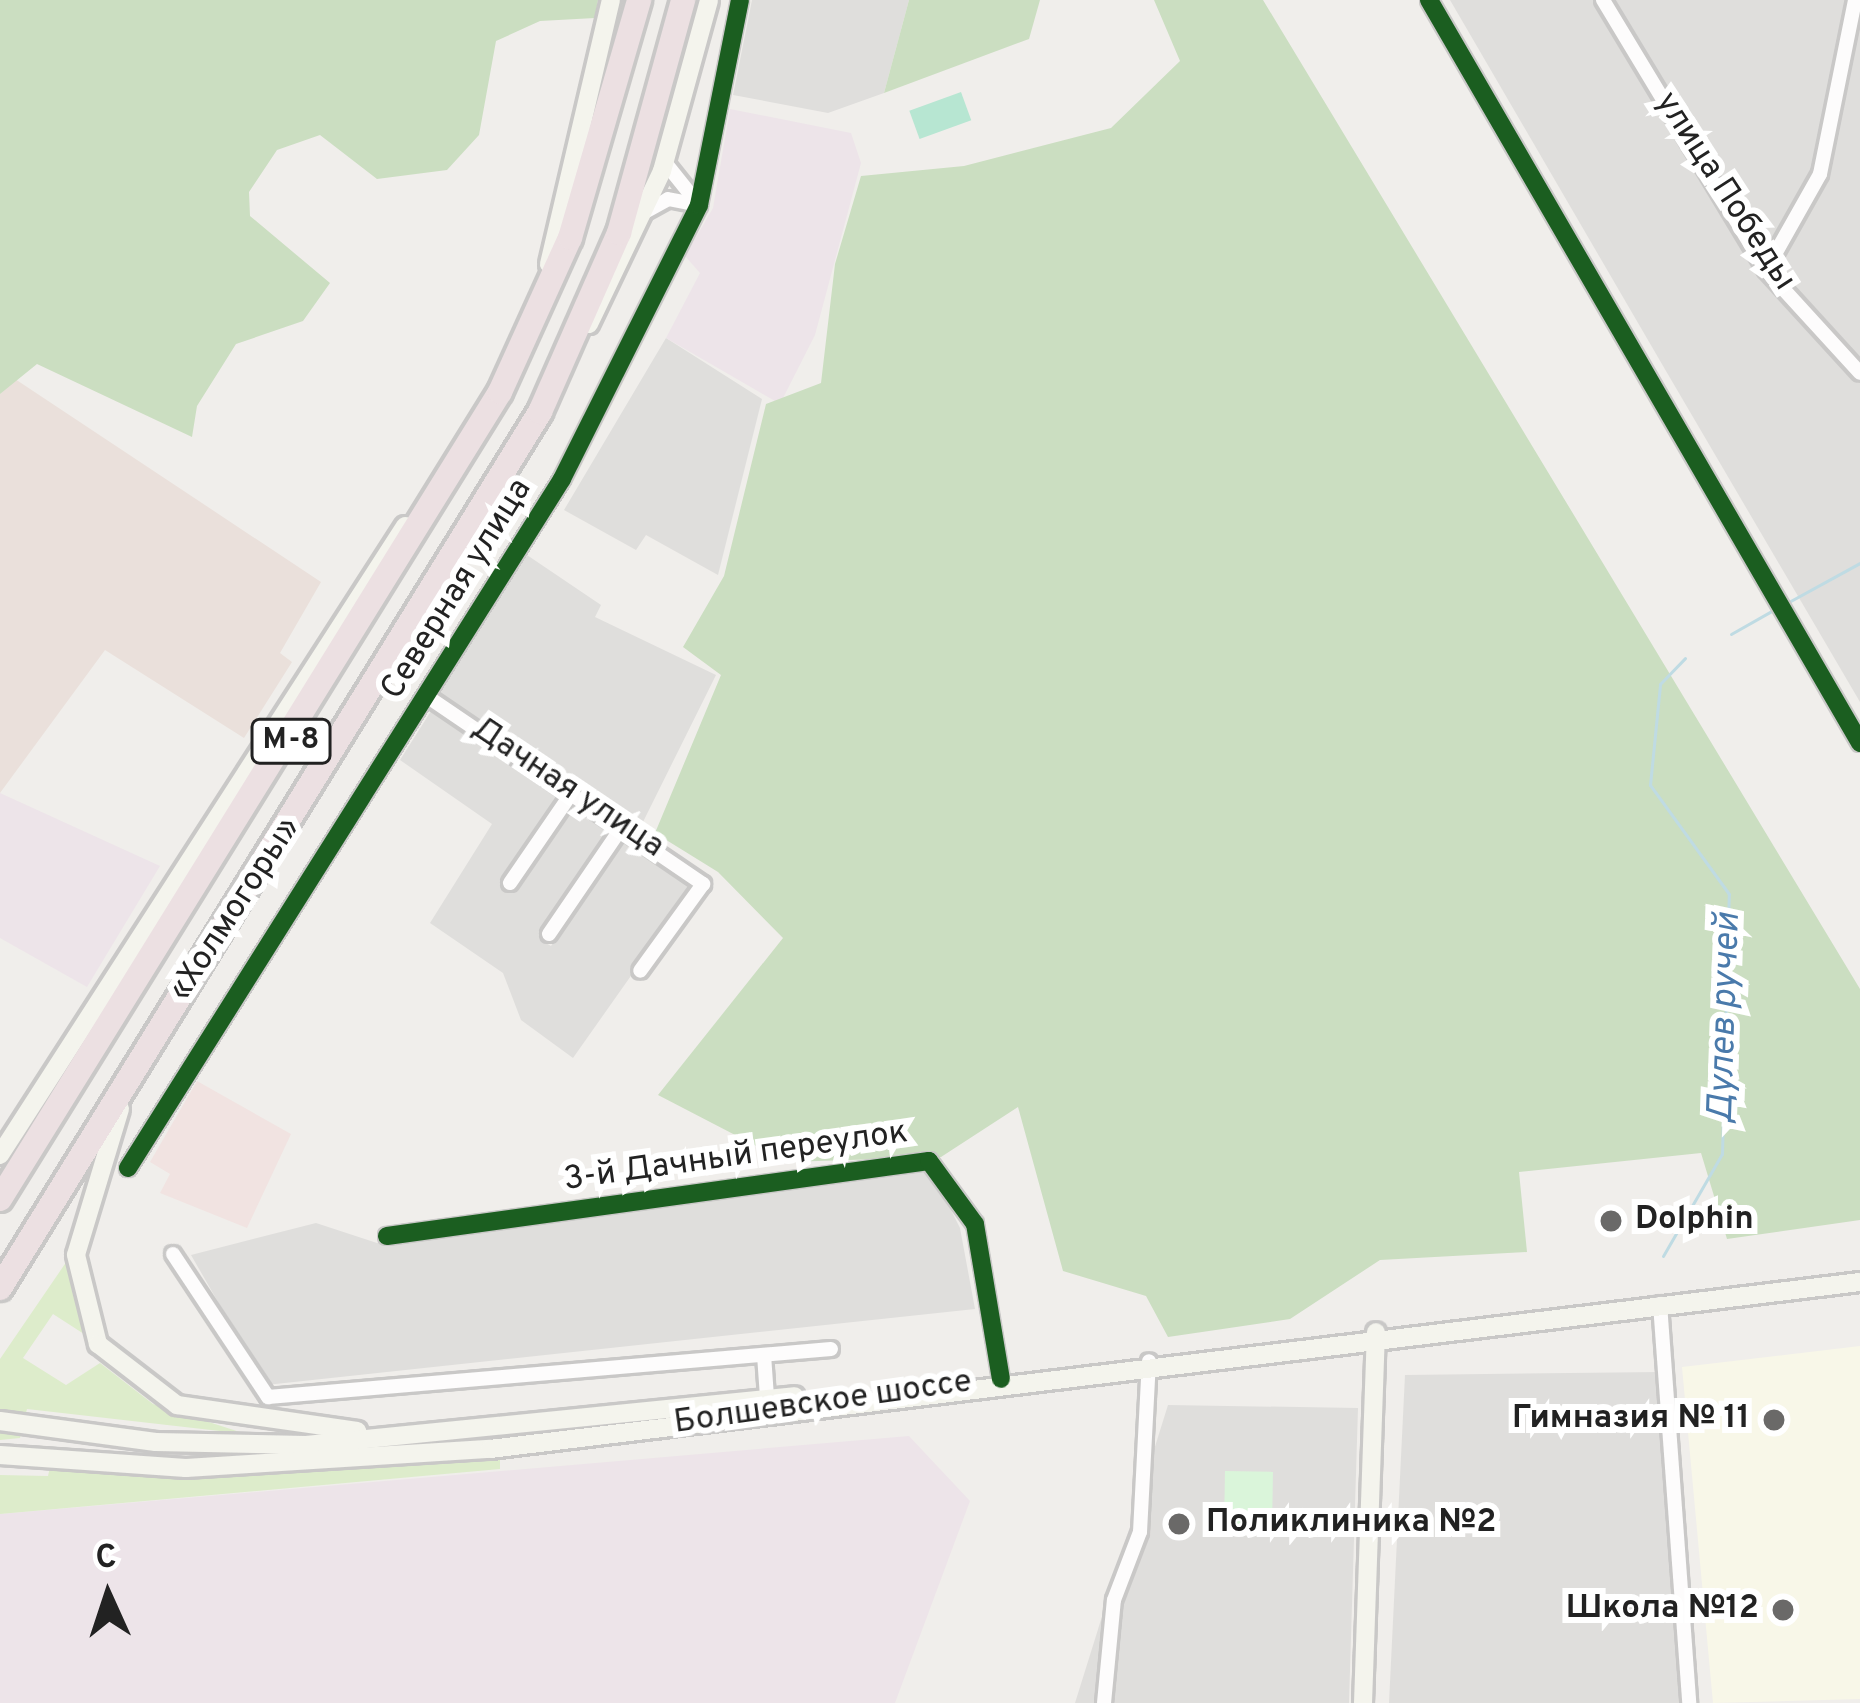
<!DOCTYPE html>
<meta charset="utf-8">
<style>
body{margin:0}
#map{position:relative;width:1860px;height:1703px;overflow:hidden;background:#f0eeeb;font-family:Overpass,sans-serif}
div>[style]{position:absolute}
.residential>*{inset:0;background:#dfdedc}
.commercial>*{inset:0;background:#f1e3e1}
.industrial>*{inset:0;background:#ede4e9}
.education>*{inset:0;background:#f8f7e8}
.military>*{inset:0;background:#eae0db}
.grass>*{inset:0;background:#ddeccb}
.forest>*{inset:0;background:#cbdec1}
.park>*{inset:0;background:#daf5da;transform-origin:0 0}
.pitch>*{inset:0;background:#b7e6d2;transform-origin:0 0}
.stream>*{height:3px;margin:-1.5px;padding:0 1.5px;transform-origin:1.5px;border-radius:1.5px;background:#bfdbe3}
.roads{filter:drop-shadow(3px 0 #c9c8c7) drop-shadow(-3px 0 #c9c8c7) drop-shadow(0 3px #c9c8c7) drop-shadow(0 -3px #c9c8c7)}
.street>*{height:14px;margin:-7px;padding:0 7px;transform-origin:7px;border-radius:7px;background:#fdfcfc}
.secondary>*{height:18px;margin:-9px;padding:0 9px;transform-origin:9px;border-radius:9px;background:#f4f4ed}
.highway>*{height:24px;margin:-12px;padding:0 12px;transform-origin:12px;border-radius:12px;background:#ece0e2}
.cycleway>*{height:18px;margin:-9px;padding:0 9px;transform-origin:9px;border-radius:9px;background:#1b5e20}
.dots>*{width:33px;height:33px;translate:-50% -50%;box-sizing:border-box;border:6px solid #fff;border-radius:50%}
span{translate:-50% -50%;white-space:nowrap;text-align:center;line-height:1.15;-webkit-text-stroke:12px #fff;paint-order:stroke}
.shield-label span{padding:3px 9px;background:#fff;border:3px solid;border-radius:9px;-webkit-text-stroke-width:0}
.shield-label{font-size:30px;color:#222;font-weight:700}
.street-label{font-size:33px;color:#222}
.poi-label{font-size:33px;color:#222;font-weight:700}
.left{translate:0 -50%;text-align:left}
.right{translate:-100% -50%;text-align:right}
.water-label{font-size:36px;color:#4a7aab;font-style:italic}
.north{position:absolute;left:48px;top:1535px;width:120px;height:120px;-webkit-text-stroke:9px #fff;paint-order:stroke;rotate:357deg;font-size:33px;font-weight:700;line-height:48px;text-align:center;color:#222}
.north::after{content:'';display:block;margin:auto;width:42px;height:54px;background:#222;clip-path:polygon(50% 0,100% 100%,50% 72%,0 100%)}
</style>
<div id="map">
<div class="residential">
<div style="clip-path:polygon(752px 0,909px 0,884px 93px,828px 113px,733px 95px)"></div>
<div style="clip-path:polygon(1450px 0,1860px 0,1860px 702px,1666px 371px)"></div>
<div style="clip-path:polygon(666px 338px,762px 399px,718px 575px,646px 535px,636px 550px,564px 510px)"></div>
<div style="clip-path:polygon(524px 553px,601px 605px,595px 617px,716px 675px,641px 826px,437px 694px)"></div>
<div style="clip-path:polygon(433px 708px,568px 794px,500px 886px,509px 893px,571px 806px,610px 831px,539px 939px,551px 946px,625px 838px,695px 885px,573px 1058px,521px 1020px,503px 973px,430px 923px,492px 824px,400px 760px)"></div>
<div style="clip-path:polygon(930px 1168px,960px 1228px,975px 1309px,266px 1385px,191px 1255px,316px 1223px,377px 1243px,423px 1239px)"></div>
<div style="clip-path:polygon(1660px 1372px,1691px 1703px,1389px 1703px,1405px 1375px)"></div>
<div style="clip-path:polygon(1168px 1405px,1358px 1408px,1349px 1703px,1075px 1703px)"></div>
</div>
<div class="commercial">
<div style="clip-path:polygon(197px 1081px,291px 1134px,247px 1228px,160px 1193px,170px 1174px,150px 1162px)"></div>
</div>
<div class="industrial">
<div style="clip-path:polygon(730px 109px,851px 133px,861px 163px,815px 335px,780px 404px,666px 338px,700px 273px,685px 256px,713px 208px)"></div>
<div style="clip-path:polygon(0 793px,160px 866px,87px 987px,0 938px)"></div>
<div style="clip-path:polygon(909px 1436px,970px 1501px,895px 1703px,0 1703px,0 1514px)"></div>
</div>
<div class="education">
<div style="clip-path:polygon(1860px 1346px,1860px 1699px,1713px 1703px,1682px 1367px)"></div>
</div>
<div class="military">
<div style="clip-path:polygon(12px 377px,321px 582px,280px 653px,292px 662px,244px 738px,105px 650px,0 793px,0 394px)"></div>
</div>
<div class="grass">
<div style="clip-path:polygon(69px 1258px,84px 1334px,53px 1314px,23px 1358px,66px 1385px,100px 1363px,153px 1404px,246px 1434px,27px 1409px,20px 1438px,0 1440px,0 1359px)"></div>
<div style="clip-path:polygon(500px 1460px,500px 1469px,0 1514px,0 1475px,48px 1476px,51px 1463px,191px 1478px)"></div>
</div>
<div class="forest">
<div style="clip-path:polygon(0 0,598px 0,595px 18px,540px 21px,496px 41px,479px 135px,447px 170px,377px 179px,320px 135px,277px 150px,249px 192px,250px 216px,330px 283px,303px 321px,236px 344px,197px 406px,192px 437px,37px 364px,0 394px)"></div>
<div style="clip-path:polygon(909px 0,1040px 0,1029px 39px,884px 93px)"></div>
<div style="clip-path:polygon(1154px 0,1263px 0,1860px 989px,1860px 1220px,1727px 1239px,1701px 1153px,1519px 1172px,1527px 1252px,1380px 1260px,1290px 1319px,1168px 1337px,1146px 1296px,1063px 1271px,1018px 1107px,941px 1157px,787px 1162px,658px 1095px,783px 938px,718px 872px,655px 833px,721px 675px,683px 647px,724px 576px,766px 404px,821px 383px,835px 264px,861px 176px,964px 166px,1111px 128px,1180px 61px)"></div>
</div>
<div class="park">
<div style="left:1225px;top:1471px;width:48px;height:62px;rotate:1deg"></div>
</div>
<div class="pitch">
<div style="left:961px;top:92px;width:30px;height:55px;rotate:70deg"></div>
</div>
<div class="stream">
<div style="left:1785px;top:604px;width:85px;rotate:-28.7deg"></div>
<div style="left:1731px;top:634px;width:53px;rotate:-29.5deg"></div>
<div style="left:1663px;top:1256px;width:118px;rotate:-60deg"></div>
<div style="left:1722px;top:1154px;width:260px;rotate:-88.5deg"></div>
<div style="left:1729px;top:894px;width:135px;rotate:-125.9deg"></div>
<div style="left:1650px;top:785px;width:101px;rotate:-84.3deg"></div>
<div style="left:1660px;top:684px;width:36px;rotate:-46deg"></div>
</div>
<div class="roads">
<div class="street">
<div style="left:1429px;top:0;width:859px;rotate:59.88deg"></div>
<div style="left:1603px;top:0;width:315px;rotate:58.9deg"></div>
<div style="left:1766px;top:270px;width:139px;rotate:47.6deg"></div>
<div style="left:667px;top:165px;width:51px;rotate:51.3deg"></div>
<div style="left:645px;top:212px;width:26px;rotate:-29deg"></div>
<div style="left:668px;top:199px;width:26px;rotate:11deg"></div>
<div style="left:1766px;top:270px;width:110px;rotate:-60.6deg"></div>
<div style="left:1820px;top:174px;width:177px;rotate:-78.6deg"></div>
<div style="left:428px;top:697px;width:333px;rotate:34.2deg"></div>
<div style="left:703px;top:884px;width:107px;rotate:125.9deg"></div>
<div style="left:510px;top:883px;width:112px;rotate:-55.6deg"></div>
<div style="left:549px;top:934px;width:133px;rotate:-55.7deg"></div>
<div style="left:128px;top:1168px;width:814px;rotate:-57.79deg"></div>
<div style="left:562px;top:479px;width:306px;rotate:-63.4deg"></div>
<div style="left:699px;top:205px;width:209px;rotate:-78.7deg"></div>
<div style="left:387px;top:1236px;width:547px;rotate:-7.88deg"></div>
<div style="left:929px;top:1161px;width:78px;rotate:53.9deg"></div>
<div style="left:975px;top:1224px;width:157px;rotate:80.5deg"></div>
<div style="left:173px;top:1254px;width:172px;rotate:56.4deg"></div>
<div style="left:268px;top:1397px;width:565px;rotate:-4.87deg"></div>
<div style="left:1660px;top:1304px;width:400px;rotate:85.8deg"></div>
<div style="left:764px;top:1355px;width:42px;rotate:85.9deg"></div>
<div style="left:1104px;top:1703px;width:103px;rotate:-84.5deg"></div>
<div style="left:1114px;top:1600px;width:73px;rotate:-69.1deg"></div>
<div style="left:1140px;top:1532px;width:171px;rotate:-87deg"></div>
</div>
<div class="secondary">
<div style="left:549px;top:264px;width:271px;rotate:-76.8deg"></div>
<div style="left:589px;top:324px;width:170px;rotate:-64.5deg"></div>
<div style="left:662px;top:171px;width:177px;rotate:-74.6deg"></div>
<div style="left:120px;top:1109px;width:152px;rotate:106.8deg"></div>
<div style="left:76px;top:1255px;width:92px;rotate:76.1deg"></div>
<div style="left:98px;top:1344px;width:100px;rotate:37.7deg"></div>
<div style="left:177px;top:1405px;width:182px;rotate:8.2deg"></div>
<div style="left:0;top:1155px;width:748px;rotate:-57.22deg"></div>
<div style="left:0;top:1421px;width:157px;rotate:7.7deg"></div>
<div style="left:156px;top:1442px;width:150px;rotate:1.1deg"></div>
<div style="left:306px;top:1445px;width:491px;rotate:-5.7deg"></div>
<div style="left:0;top:1455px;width:186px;rotate:4deg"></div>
<div style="left:186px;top:1468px;width:305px;rotate:-3.6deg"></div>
<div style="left:490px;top:1449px;width:1380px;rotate:-6.95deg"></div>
<div style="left:1363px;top:1703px;width:371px;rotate:-88deg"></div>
</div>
<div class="highway">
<div style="left:0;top:1199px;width:949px;rotate:-58.22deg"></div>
<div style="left:500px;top:392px;width:169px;rotate:-65.6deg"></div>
<div style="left:570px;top:238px;width:248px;rotate:-73.8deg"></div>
<div style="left:0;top:1288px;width:1029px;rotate:-58.35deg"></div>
<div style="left:540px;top:412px;width:196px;rotate:-66.2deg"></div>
<div style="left:619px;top:233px;width:242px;rotate:-74.6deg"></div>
</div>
</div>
<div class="cycleway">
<div style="left:1429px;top:0;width:859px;rotate:59.88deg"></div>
<div style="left:128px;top:1168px;width:814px;rotate:-57.79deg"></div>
<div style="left:562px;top:479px;width:306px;rotate:-63.4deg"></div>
<div style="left:699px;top:205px;width:209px;rotate:-78.7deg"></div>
<div style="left:387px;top:1236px;width:547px;rotate:-7.88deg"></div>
<div style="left:929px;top:1161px;width:78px;rotate:53.9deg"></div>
<div style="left:975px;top:1224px;width:157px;rotate:80.5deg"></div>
</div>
<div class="dots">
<div style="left:1611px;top:1221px;background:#6a6968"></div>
<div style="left:1774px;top:1420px;background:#6a6968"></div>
<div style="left:1179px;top:1524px;background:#6a6968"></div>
<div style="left:1783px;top:1610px;background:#6a6968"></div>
</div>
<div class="shield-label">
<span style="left:291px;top:741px">М-8</span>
</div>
<div class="street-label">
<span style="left:1724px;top:192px;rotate:57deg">улица Победы</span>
<span style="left:458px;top:590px;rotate:-58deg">Северная улица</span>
<span style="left:567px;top:789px;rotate:34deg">Дачная улица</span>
<span style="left:236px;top:910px;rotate:-57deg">«Холмогоры»</span>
<span style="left:736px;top:1158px;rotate:-8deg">3-й Дачный переулок</span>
<span style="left:823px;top:1404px;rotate:-8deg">Болшевское шоссе</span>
</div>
<div class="poi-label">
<span class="left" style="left:1635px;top:1221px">Dolphin</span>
<span class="right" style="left:1750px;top:1420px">Гимназия № 11</span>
<span class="left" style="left:1206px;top:1524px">Поликлиника №2</span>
<span class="right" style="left:1759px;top:1610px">Школа №12</span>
</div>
<div class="water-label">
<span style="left:1726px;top:1018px;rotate:-88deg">Дулев ручей</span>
</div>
<div class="north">С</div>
</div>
